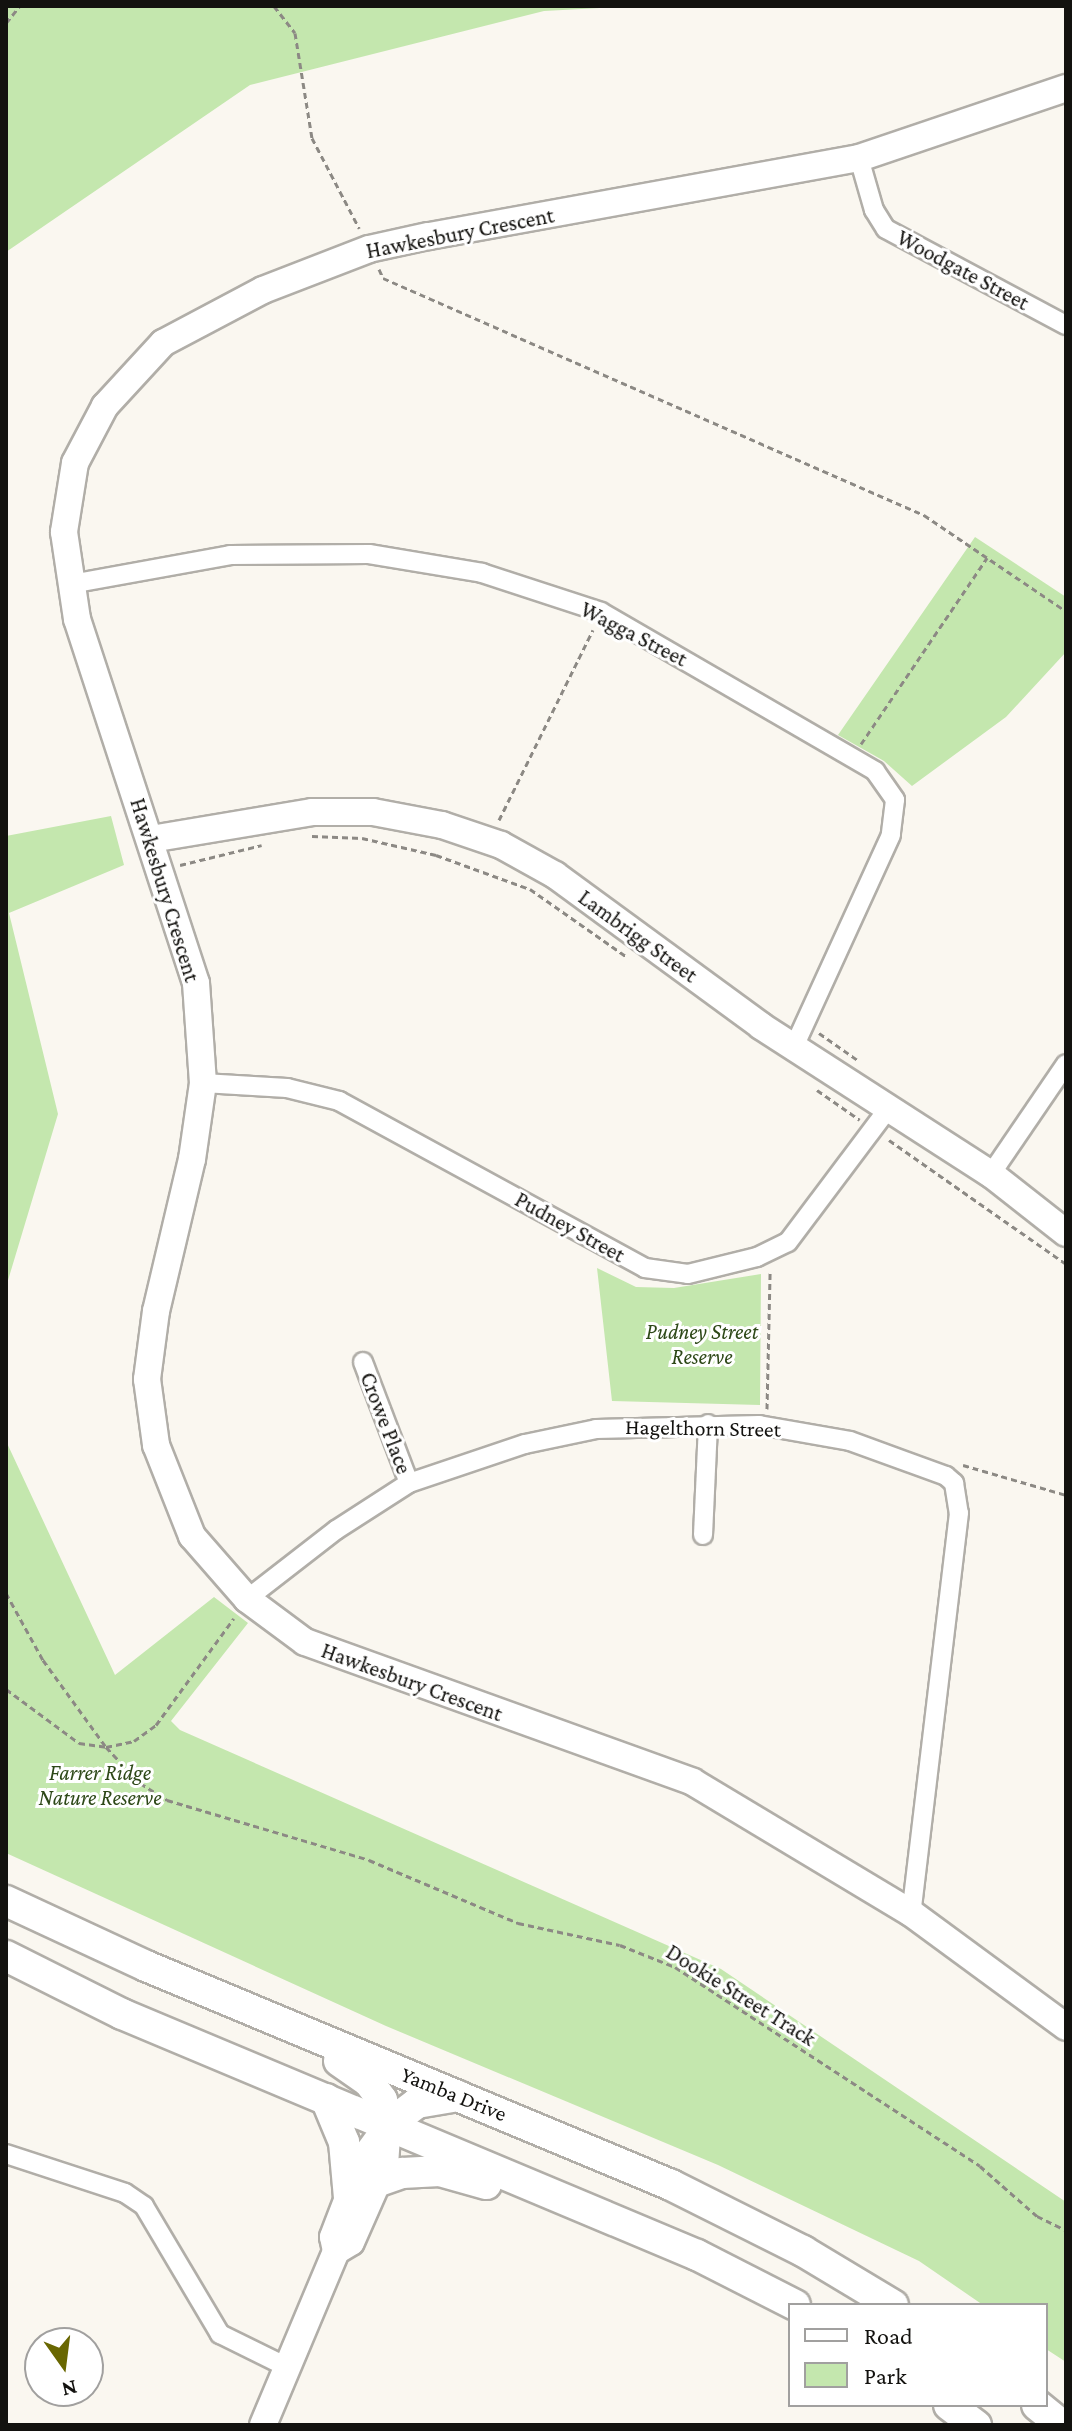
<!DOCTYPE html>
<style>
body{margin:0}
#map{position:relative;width:1072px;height:2431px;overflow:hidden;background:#faf7f0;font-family:"Crimson Pro",serif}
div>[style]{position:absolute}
.green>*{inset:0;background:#c4e7ae}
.path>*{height:3px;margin-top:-1.5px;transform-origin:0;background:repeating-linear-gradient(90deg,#8c8984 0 6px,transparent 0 10px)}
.roads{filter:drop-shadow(2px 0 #b1aea8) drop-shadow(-2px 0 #b1aea8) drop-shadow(0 2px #b1aea8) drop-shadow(0 -2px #b1aea8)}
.street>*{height:18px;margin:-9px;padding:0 9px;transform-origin:9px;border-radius:9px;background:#fff}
.secondary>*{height:26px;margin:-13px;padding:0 13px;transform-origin:13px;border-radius:13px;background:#fff}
.primary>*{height:30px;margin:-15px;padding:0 15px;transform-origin:15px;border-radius:15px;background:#fff}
span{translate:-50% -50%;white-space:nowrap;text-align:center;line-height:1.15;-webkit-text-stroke:6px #fff;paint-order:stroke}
.street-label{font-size:22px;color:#13120f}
.park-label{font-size:22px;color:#2d4817;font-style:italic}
.frame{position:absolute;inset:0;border:8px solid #13120f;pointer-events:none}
.legend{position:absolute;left:788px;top:2303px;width:260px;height:104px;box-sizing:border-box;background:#fff;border:2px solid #a1a09f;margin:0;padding:10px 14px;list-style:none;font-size:24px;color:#13120f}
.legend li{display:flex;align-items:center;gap:16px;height:40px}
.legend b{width:40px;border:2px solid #a1a09f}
.north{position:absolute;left:24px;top:2327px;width:80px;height:80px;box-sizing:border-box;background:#fff;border:2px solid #a1a09f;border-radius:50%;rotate:166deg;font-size:22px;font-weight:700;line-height:32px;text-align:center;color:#13120f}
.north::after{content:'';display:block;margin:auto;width:28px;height:36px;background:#696701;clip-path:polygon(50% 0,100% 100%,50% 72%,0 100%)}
</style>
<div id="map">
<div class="green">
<div style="clip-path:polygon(6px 6px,637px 6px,544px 11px,250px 85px,6px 252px)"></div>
<div style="clip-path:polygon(975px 537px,1066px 597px,1066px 652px,1006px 717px,912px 786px,884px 761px,838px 735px)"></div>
<div style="clip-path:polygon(111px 816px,124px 865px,9px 913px,58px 1114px,6px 1287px,6px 836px)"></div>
<div style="clip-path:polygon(597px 1268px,636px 1287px,674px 1288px,761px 1274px,760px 1405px,612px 1401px)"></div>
<div style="clip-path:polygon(6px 1441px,115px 1675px,214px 1597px,248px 1623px,171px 1721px,180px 1730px,721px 1969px,1066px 2202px,1066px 2362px,1046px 2349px,1046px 2305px,983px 2305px,919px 2261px,718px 2165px,386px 2026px,6px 1853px)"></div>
</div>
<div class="path">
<div style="left:274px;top:6px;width:34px;rotate:52deg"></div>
<div style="left:295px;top:33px;width:106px;rotate:80.8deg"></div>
<div style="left:312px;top:138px;width:102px;rotate:62.4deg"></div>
<div style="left:6px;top:23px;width:22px;rotate:-51deg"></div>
<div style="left:379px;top:269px;width:10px;rotate:66deg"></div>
<div style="left:383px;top:278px;width:591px;rotate:23.66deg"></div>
<div style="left:924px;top:515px;width:171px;rotate:34.1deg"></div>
<div style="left:861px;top:744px;width:225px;rotate:-55.9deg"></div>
<div style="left:499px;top:820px;width:212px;rotate:-63.7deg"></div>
<div style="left:312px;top:836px;width:50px;rotate:2.3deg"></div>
<div style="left:362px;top:838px;width:76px;rotate:12.9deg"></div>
<div style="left:436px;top:855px;width:100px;rotate:19.9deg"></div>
<div style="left:530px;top:889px;width:118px;rotate:35deg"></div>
<div style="left:180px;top:865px;width:84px;rotate:-13.7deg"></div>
<div style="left:819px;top:1033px;width:49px;rotate:35deg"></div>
<div style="left:817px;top:1090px;width:52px;rotate:34.9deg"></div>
<div style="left:889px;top:1140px;width:216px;rotate:35deg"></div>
<div style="left:767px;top:1409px;width:136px;rotate:-88.7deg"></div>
<div style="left:963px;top:1465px;width:107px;rotate:16.2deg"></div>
<div style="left:6px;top:1593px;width:77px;rotate:61.1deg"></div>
<div style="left:43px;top:1660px;width:107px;rotate:54.1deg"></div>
<div style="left:106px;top:1747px;width:29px;rotate:-12deg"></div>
<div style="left:134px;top:1741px;width:27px;rotate:-36deg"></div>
<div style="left:156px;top:1725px;width:132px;rotate:-53.9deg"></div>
<div style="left:6px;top:1689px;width:91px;rotate:36.5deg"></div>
<div style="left:79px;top:1743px;width:27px;rotate:8deg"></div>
<div style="left:106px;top:1747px;width:50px;rotate:46.6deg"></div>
<div style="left:140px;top:1783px;width:32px;rotate:32deg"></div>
<div style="left:167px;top:1800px;width:211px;rotate:16.5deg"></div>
<div style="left:369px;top:1860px;width:162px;rotate:22.9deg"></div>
<div style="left:518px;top:1923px;width:104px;rotate:12.2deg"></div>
<div style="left:620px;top:1945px;width:59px;rotate:21.8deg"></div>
<div style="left:675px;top:1967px;width:364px;rotate:33.1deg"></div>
<div style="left:980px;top:2166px;width:76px;rotate:41.3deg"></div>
<div style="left:1037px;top:2216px;width:32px;rotate:26deg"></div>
</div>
<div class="roads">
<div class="street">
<div style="left:859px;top:158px;width:54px;rotate:73.9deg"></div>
<div style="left:874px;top:210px;width:22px;rotate:58deg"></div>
<div style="left:886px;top:229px;width:204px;rotate:28.1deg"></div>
<div style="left:71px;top:584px;width:162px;rotate:-10.3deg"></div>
<div style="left:230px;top:555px;width:139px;rotate:-0.4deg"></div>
<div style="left:369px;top:554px;width:115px;rotate:9.5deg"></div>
<div style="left:482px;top:573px;width:125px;rotate:18.1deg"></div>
<div style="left:601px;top:612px;width:317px;rotate:30.1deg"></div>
<div style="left:875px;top:771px;width:35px;rotate:55deg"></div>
<div style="left:895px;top:800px;width:35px;rotate:97deg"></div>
<div style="left:891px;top:835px;width:231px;rotate:114.6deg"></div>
<div style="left:203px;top:1083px;width:84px;rotate:3.4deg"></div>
<div style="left:287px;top:1088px;width:54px;rotate:14deg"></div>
<div style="left:339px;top:1101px;width:349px;rotate:28.6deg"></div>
<div style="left:645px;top:1268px;width:43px;rotate:7.9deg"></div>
<div style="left:688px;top:1274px;width:71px;rotate:-13.8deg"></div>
<div style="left:757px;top:1257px;width:34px;rotate:-26deg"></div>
<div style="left:788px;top:1242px;width:166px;rotate:-53.1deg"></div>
<div style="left:991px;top:1174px;width:133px;rotate:-55.7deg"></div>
<div style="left:363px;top:1362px;width:129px;rotate:69.2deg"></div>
<div style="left:703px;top:1535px;width:111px;rotate:-87.4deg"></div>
<div style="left:247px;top:1599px;width:113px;rotate:-37.8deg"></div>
<div style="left:336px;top:1530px;width:87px;rotate:-32.8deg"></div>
<div style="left:409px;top:1483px;width:122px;rotate:-18.6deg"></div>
<div style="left:525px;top:1444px;width:73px;rotate:-11.9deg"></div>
<div style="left:596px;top:1429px;width:163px;rotate:-1.4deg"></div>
<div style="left:759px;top:1425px;width:92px;rotate:10deg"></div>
<div style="left:850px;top:1441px;width:102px;rotate:20deg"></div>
<div style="left:946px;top:1476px;width:11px;rotate:41deg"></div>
<div style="left:954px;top:1483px;width:30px;rotate:81deg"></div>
<div style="left:959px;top:1513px;width:403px;rotate:96.8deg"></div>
<div style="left:6px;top:2154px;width:125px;rotate:18.1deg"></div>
<div style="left:125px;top:2193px;width:23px;rotate:34deg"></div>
<div style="left:144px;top:2206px;width:149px;rotate:59.3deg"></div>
<div style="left:220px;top:2334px;width:75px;rotate:26.2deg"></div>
</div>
<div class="secondary">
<div style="left:1066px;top:88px;width:219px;rotate:161.3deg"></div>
<div style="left:859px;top:158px;width:438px;rotate:169.7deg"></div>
<div style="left:428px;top:236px;width:60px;rotate:167.6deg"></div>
<div style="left:369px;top:249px;width:114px;rotate:158.9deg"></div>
<div style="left:263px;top:290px;width:113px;rotate:152.1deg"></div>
<div style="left:163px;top:343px;width:86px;rotate:132.6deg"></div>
<div style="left:105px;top:406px;width:64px;rotate:117.8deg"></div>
<div style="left:75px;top:463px;width:70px;rotate:99.1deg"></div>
<div style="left:64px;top:532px;width:88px;rotate:81.5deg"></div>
<div style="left:77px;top:619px;width:383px;rotate:71.9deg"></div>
<div style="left:196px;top:983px;width:100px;rotate:86deg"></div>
<div style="left:203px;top:1083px;width:77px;rotate:98.2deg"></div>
<div style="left:192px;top:1159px;width:156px;rotate:103.3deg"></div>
<div style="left:156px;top:1311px;width:69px;rotate:97.5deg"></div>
<div style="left:147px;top:1379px;width:67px;rotate:82.2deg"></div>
<div style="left:156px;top:1445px;width:98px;rotate:68.4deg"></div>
<div style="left:192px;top:1536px;width:84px;rotate:48.9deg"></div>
<div style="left:247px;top:1599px;width:72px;rotate:36.6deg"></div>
<div style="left:305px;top:1642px;width:412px;rotate:19.8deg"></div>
<div style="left:693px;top:1782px;width:254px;rotate:31deg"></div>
<div style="left:911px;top:1913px;width:192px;rotate:36.3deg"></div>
<div style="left:151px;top:839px;width:163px;rotate:-9.5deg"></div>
<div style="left:312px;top:812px;width:61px"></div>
<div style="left:373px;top:812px;width:70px;rotate:10.7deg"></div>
<div style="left:442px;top:825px;width:62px;rotate:18.7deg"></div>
<div style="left:501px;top:845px;width:62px;rotate:29.1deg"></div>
<div style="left:555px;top:875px;width:255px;rotate:36.2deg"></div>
<div style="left:761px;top:1026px;width:274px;rotate:32.8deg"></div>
<div style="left:991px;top:1174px;width:95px;rotate:38.2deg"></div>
<div style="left:336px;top:2251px;width:17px;rotate:-31deg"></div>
<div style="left:351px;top:2242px;width:84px;rotate:-66.2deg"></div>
<div style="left:385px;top:2165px;width:39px;rotate:-86deg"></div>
<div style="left:263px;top:2425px;width:189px;rotate:-67.2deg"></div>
<div style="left:336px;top:2251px;width:14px;rotate:-102deg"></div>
<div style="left:333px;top:2237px;width:84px;rotate:-69deg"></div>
<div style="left:363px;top:2159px;width:42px;rotate:-53.7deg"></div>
</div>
<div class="primary">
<div style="left:6px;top:1901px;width:154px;rotate:24.9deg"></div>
<div style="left:146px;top:1966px;width:569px;rotate:22.64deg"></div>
<div style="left:671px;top:2185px;width:148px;rotate:26.6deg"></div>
<div style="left:803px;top:2251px;width:105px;rotate:31deg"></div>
<div style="left:6px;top:1956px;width:130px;rotate:26.6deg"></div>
<div style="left:122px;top:2014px;width:623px;rotate:22.74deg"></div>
<div style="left:697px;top:2255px;width:110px;rotate:27deg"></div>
<div style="left:339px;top:2061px;width:37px;rotate:35deg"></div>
<div style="left:369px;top:2082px;width:22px;rotate:54deg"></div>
<div style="left:382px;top:2100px;width:26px;rotate:77deg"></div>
<div style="left:326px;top:2099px;width:47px;rotate:67.3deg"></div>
<div style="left:344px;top:2142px;width:56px;rotate:84.9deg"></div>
<div style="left:388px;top:2125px;width:36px;rotate:-37deg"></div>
<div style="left:417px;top:2103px;width:42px;rotate:-9.7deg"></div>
<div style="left:376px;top:2182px;width:28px;rotate:-19deg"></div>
<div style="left:402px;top:2173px;width:38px;rotate:-3deg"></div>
<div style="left:440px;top:2171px;width:48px;rotate:15.8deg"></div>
<div style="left:949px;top:2405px;width:34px;rotate:37deg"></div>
<div style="left:1037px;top:2405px;width:32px;rotate:39deg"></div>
</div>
</div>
<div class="street-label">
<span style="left:460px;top:233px;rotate:-11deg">Hawkesbury Crescent</span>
<span style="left:963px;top:270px;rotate:28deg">Woodgate Street</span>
<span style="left:634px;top:634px;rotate:27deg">Wagga Street</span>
<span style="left:165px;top:890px;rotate:73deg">Hawkesbury Crescent</span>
<span style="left:638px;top:936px;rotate:36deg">Lambrigg Street</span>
<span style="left:570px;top:1227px;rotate:29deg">Pudney Street</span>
<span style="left:386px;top:1423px;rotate:69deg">Crowe Place</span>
<span style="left:703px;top:1428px;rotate:1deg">Hagelthorn Street</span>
<span style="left:412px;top:1682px;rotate:20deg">Hawkesbury Crescent</span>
<span style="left:741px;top:1995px;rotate:32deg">Dookie Street Track</span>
<span style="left:454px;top:2094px;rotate:22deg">Yamba Drive</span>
</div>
<div class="park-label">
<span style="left:702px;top:1344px">Pudney Street<br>Reserve</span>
<span style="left:100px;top:1785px">Farrer Ridge<br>Nature Reserve</span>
</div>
<div class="frame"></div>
<ul class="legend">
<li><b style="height:10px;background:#fff"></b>Road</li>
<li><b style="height:22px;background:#c4e7ae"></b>Park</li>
</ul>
<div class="north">N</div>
</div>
